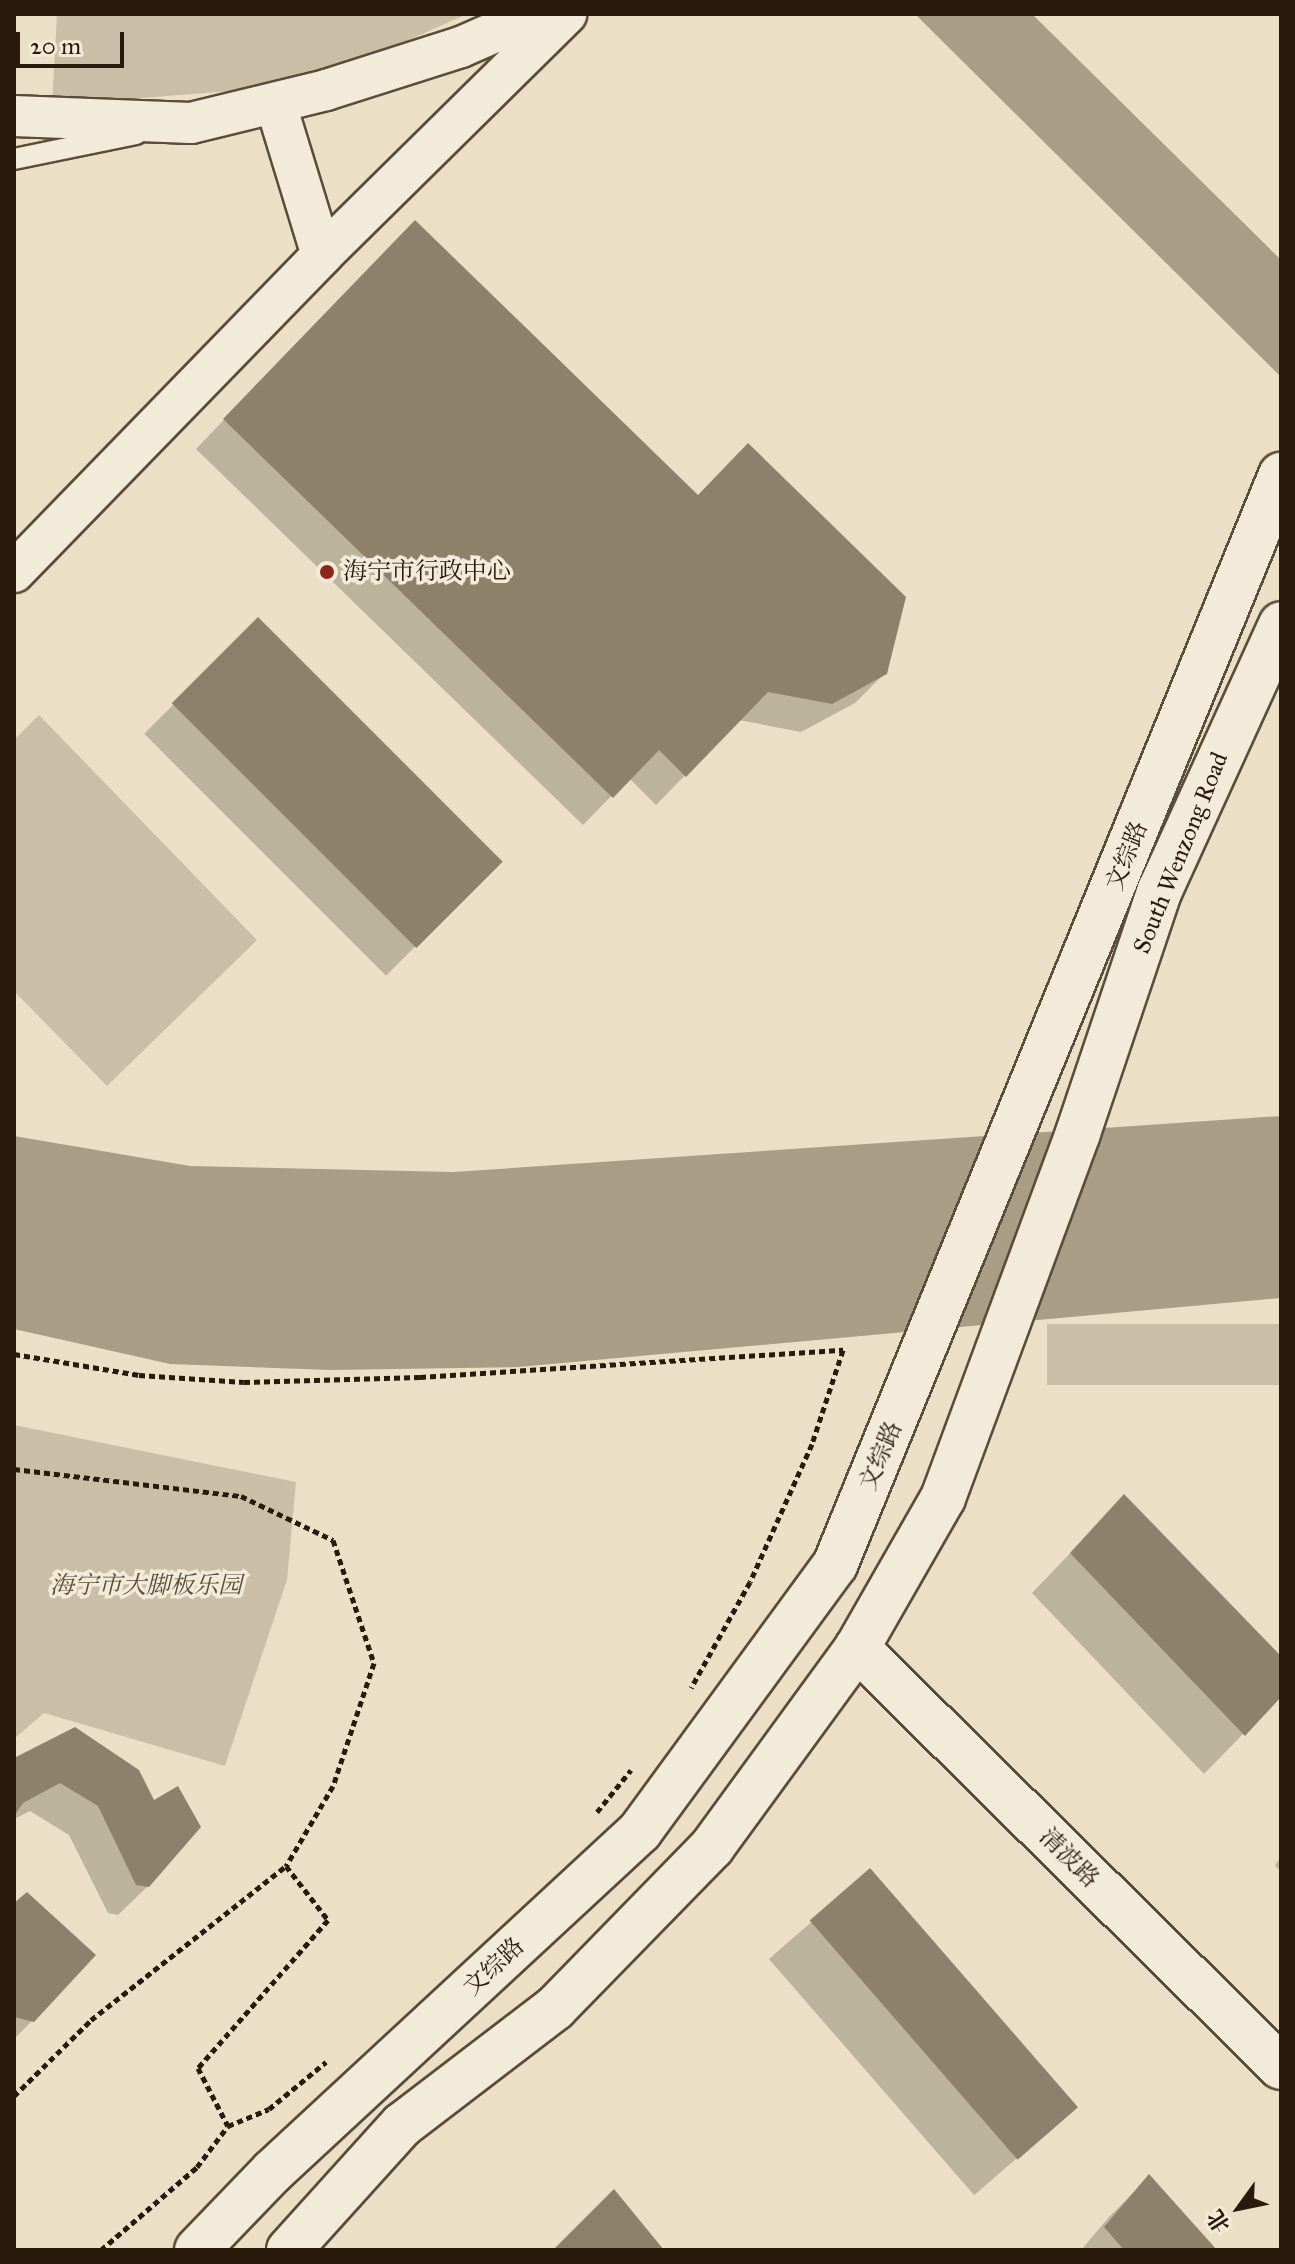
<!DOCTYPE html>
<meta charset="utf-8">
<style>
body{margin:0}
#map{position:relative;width:1295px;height:2264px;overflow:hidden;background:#ebe0c5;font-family:"IM FELL Great Primer","Noto Serif SC",serif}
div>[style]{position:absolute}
.green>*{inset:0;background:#cabea6;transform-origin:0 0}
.water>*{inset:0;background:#a99d86}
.shadow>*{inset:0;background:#0003;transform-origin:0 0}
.building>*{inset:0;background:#8e816c;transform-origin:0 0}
.path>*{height:5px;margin-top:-2.5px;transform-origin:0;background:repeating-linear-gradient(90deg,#2a1a0c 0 6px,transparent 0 10px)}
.roads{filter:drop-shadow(2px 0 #5a4c3a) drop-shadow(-2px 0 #5a4c3a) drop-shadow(0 2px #5a4c3a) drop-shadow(0 -2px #5a4c3a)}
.service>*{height:20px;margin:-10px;padding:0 10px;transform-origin:10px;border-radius:10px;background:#f2ebd9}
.minor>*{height:40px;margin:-20px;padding:0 20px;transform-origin:20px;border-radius:20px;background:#f2ebd9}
.tertiary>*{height:44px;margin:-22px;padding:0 22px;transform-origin:22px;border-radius:22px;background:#f2ebd9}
.secondary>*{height:44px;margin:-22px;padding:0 22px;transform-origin:22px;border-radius:22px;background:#f2ebd9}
.dots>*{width:22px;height:22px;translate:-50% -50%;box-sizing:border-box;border:4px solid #f2ebd9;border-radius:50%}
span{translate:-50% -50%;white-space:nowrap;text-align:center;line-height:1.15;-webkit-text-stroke:7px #f2ebd9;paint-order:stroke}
.poi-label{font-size:24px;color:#2a1a0c}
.left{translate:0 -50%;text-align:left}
.street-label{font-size:24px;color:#2a1a0c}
.park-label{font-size:24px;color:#5a4b3a;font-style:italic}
.frame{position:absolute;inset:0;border:16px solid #2a1a0c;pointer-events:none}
.north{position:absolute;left:1199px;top:2168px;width:80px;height:80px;-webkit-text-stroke:6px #f2ebd9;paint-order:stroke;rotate:237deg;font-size:22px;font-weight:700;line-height:32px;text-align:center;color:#2a1a0c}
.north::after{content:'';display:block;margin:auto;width:28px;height:36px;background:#2a1a0c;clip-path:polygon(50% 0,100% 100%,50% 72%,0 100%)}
.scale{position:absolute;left:16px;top:32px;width:108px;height:36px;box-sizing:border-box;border:4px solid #2a1a0c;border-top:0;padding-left:10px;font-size:24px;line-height:28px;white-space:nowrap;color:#2a1a0c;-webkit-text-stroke:6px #f2ebd9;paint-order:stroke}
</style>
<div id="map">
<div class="green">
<div style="clip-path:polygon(57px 14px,467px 14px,364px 60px,232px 91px,52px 105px)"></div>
<div style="clip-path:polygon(39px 715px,257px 940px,107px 1086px,14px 991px,14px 740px)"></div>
<div style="left:1281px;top:1324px;width:61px;height:234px;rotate:90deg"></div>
<div style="clip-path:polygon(14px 1425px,296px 1482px,287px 1580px,225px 1766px,44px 1713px,14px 1739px)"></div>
</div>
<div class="water">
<div style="clip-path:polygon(915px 14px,1032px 14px,1281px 260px,1281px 377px)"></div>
<div style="clip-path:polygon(1281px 1116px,1281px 1298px,518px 1367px,331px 1370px,170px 1364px,14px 1329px,14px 1136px,190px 1166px,453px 1172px)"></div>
</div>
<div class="shadow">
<div style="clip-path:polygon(386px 251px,697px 498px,885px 673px,855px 703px,801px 732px,739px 720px,656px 805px,629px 778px,583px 825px,196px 449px)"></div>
<div style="left:258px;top:620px;width:342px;height:161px;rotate:45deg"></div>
<div style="clip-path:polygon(1124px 1497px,1281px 1659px,1281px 1695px,1204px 1774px,1032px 1593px)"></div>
<div style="clip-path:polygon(75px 1729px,148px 1886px,118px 1915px,108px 1913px,69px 1835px,30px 1811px,14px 1819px,14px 1760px)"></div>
<div style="clip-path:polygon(1281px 1856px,1281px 1871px,1275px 1866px)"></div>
<div style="left:870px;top:1871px;width:313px;height:134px;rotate:49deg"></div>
<div style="clip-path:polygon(14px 1906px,33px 2020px,14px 2039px)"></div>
<div style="clip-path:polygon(1149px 2177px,1215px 2250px,1081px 2250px,1110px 2216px)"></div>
</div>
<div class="building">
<div style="clip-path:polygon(415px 220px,698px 495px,748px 443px,906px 597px,887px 674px,832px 704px,768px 692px,686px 777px,659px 750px,613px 798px,223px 419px)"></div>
<div style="left:258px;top:617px;width:346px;height:122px;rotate:45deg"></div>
<div style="clip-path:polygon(1124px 1494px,1281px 1656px,1281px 1697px,1245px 1736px,1070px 1553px)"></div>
<div style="clip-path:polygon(75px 1727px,139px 1770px,154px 1800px,178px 1786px,201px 1827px,149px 1887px,136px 1885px,98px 1806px,60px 1783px,23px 1803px,14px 1816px,14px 1758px)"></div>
<div style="left:870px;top:1868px;width:317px;height:80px;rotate:49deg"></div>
<div style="clip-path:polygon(27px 1892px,96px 1955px,34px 2022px,14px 2017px,14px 1903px)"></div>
<div style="clip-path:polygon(1149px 2174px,1217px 2250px,1124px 2250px,1104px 2227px)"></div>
<div style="clip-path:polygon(614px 2189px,664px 2250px,557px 2250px,555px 2248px)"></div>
</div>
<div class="path">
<div style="left:14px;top:1354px;width:127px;rotate:9.5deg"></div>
<div style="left:139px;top:1375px;width:105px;rotate:3.8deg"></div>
<div style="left:244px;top:1382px;width:176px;rotate:-1.6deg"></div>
<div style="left:420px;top:1377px;width:424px;rotate:-3.7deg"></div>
<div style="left:843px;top:1350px;width:99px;rotate:108.3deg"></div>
<div style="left:812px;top:1444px;width:151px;rotate:114.2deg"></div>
<div style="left:750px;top:1582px;width:121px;rotate:119.1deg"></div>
<div style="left:14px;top:1469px;width:229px;rotate:6.8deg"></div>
<div style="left:241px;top:1496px;width:102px;rotate:25.6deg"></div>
<div style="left:333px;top:1540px;width:130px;rotate:71.6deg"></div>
<div style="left:374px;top:1663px;width:130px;rotate:108.4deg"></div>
<div style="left:333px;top:1786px;width:93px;rotate:120.4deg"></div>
<div style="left:286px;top:1866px;width:68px;rotate:52.1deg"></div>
<div style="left:328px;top:1920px;width:197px;rotate:131.3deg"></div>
<div style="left:198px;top:2068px;width:65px;rotate:62.7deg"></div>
<div style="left:597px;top:1812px;width:54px;rotate:-51deg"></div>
<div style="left:14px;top:2096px;width:108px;rotate:-44.6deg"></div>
<div style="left:91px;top:2020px;width:248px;rotate:-38.3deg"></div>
<div style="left:101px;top:2250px;width:127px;rotate:-40.8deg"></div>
<div style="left:197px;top:2167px;width:51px;rotate:-52.9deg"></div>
<div style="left:228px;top:2126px;width:44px;rotate:-22.5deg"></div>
<div style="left:269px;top:2109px;width:74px;rotate:-39.5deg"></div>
</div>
<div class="roads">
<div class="service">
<div style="left:14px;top:159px;width:125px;rotate:-11.6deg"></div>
</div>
<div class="minor">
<div style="left:276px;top:105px;width:157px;rotate:73deg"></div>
<div style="left:14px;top:116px;width:177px;rotate:2.3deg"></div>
<div style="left:191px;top:123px;width:139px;rotate:-13.7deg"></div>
<div style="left:326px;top:90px;width:142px;rotate:-17.7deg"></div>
<div style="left:461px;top:47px;width:82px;rotate:-23.7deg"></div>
<div style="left:14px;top:572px;width:442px;rotate:-45.8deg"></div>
<div style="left:322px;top:255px;width:343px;rotate:-44.6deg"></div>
</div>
<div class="tertiary">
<div style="left:857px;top:1648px;width:596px;rotate:44.66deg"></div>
</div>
<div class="secondary">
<div style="left:197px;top:2250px;width:108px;rotate:-46.1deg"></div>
<div style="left:272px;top:2172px;width:502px;rotate:-42.82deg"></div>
<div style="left:640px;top:1831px;width:330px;rotate:-53.8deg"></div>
<div style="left:835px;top:1565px;width:1178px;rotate:-67.75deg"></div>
<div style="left:289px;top:2250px;width:169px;rotate:-47.9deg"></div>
<div style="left:402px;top:2125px;width:193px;rotate:-37.4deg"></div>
<div style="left:555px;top:2008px;width:225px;rotate:-45.7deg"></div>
<div style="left:712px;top:1847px;width:246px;rotate:-53.9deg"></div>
<div style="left:857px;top:1648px;width:173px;rotate:-60.2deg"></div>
<div style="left:943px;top:1498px;width:389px;rotate:-69.7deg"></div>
<div style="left:1078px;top:1133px;width:256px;rotate:-71.4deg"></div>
<div style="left:1160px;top:890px;width:292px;rotate:-65.5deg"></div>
</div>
</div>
<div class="dots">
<div style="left:327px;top:572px;background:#8f2418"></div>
</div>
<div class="poi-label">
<span class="left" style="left:343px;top:572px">海宁市行政中心</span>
</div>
<div class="street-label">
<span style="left:1181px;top:853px;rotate:-68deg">South Wenzong Road</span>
<span style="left:1127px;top:856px;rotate:-68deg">文综路</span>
<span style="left:881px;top:1456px;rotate:-67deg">文综路</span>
<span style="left:1069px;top:1858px;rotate:45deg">清波路</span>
<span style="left:494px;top:1967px;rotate:-43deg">文综路</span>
</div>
<div class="park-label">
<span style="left:146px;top:1586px">海宁市大脚板乐园</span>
</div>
<div class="frame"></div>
<div class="north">北</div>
<div class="scale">20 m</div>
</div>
